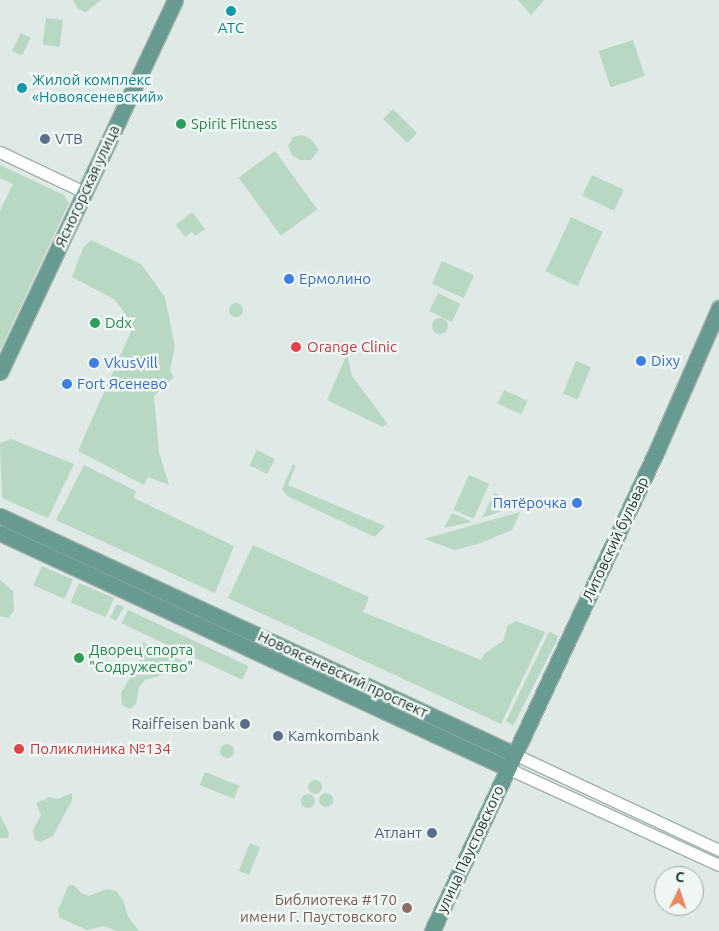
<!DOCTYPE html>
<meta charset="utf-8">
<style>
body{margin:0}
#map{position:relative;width:719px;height:931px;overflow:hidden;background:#dfe9e5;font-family:Ubuntu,sans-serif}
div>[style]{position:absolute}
.green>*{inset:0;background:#b9d8c3;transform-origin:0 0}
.round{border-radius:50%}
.roads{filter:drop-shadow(1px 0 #a2b0ac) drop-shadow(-1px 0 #a2b0ac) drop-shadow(0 1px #a2b0ac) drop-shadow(0 -1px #a2b0ac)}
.minor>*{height:11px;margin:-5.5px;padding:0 5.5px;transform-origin:5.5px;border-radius:5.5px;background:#fff}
.major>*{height:15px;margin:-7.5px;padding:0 7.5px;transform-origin:7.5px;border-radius:7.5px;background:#679a90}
.dots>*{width:14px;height:14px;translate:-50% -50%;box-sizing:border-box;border:2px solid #eff6f3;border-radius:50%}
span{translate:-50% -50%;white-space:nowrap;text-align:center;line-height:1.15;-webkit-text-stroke:5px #eff6f3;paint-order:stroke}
.culture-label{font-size:15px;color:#0d838f}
.left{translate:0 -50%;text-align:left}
.leisure-label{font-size:15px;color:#27864d}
.service-label{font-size:15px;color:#4e5e75}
.right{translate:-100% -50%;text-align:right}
.street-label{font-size:15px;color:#213732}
.shop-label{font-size:15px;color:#366cbe}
.health-label{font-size:15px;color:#be3a42}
.education-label{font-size:15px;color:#785e54}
.north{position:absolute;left:654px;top:866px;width:50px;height:50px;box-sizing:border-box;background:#eff6f3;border:1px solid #9daaa6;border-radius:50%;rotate:4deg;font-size:14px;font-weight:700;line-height:20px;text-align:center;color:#213732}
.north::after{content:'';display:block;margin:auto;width:18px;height:22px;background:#e58860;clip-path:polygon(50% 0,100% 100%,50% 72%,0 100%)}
</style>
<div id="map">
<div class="green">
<div style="clip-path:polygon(73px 0,101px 0,86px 12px,78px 9px)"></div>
<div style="clip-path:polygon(518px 0,544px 0,531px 15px)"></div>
<div style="left:46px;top:18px;width:17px;height:27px;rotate:7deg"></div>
<div style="left:21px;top:33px;width:11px;height:20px;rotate:27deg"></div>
<div style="left:633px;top:40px;width:38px;height:36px;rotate:72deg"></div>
<div style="left:393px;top:109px;width:34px;height:14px;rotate:45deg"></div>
<div style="clip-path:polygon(302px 135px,311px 139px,319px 150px,311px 160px,300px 160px,292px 155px,288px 146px,293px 137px)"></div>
<div style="left:275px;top:151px;width:72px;height:45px;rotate:54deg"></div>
<div style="clip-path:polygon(0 165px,64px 195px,69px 203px,0 351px,0 211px,13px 184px,0 178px)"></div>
<div style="left:592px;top:175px;width:35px;height:23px;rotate:25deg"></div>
<div style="clip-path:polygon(192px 212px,205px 229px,195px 236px,192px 232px,185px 237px,176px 225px)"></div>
<div style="left:571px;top:217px;width:35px;height:60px;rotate:25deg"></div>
<div style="clip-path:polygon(91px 240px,141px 264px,165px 297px,175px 347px,170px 370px,174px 377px,154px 396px,159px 452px,169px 485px,148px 477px,144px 485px,78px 451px,132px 329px,127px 316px,114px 299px,72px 277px,83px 248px)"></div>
<div style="left:442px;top:261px;width:35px;height:25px;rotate:24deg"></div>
<div style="left:438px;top:293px;width:25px;height:20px;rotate:26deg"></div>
<div class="round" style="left:229px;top:303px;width:14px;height:14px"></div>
<div class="round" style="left:432px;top:318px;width:16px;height:16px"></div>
<div style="clip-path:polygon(347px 354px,352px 376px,387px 423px,383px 427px,327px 400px)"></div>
<div style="left:576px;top:361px;width:16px;height:35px;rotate:22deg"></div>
<div style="left:504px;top:390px;width:26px;height:15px;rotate:25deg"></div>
<div style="clip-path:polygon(11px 439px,74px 464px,48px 518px,2px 498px,0 443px)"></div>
<div style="left:257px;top:450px;width:20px;height:17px;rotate:27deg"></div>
<div style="clip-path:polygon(293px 464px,296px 465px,288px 485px,385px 526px,375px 537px,287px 496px,282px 489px)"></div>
<div style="clip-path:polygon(84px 465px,136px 491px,134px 498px,234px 546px,215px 593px,56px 520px)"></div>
<div style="left:469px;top:475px;width:22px;height:38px;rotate:24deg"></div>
<div style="clip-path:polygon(494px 493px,522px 504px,482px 518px)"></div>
<div style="clip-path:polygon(520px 512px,512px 530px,481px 543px,455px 550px,424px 539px)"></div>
<div style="clip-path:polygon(452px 513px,472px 522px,444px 528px)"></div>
<div style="clip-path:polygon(253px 545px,369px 597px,363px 612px,481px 660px,485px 653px,503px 641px,508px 625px,516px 621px,545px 632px,501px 724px,228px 598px)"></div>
<div style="left:42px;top:566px;width:34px;height:21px;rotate:24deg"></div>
<div style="clip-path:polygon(0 580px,13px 591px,14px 610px,9px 618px,0 616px)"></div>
<div style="left:79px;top:583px;width:38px;height:21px;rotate:23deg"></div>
<div style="clip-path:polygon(117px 604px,124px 607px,116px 621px,110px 618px)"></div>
<div style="left:128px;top:610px;width:133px;height:15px;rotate:25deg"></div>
<div style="clip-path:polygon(549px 632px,557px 635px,557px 640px,513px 726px,506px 721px)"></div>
<div style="clip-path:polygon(143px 642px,160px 653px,181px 660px,184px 669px,145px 680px,139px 687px,136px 704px,130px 709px,122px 705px,121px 693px,138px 665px)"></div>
<div class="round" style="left:220px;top:744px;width:14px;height:14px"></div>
<div style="left:205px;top:772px;width:37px;height:14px;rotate:22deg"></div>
<div class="round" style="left:308px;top:780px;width:14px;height:14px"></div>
<div style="clip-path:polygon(72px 793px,72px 800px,53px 836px,41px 842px,35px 840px,33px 830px,41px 815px,36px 803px,49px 797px,58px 799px)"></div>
<div class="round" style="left:319px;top:793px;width:14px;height:14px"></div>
<div class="round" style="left:301px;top:794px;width:14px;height:14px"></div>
<div style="clip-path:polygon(0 815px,9px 833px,8px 838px,0 838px)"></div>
<div style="left:250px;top:843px;width:11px;height:30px;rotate:22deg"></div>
<div style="clip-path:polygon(74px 885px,81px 893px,89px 896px,107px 889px,116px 891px,123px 900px,128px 916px,139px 931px,117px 931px,104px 926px,87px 930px,60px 918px,58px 910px,68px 886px)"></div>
</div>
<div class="roads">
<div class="minor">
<div style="left:0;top:152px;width:93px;rotate:25.5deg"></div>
<div style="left:514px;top:754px;width:226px;rotate:25.1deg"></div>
<div style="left:507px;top:768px;width:233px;rotate:24.6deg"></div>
</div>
<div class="major">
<div style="left:0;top:372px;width:411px;rotate:-64.8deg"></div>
<div style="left:0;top:516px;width:566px;rotate:24.85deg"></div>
<div style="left:0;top:533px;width:559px;rotate:24.87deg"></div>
<div style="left:432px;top:931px;width:531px;rotate:-64.93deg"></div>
<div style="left:657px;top:450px;width:155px;rotate:-66.4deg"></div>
</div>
</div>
<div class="dots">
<div style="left:231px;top:11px;background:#0f9aa8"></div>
<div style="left:22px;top:88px;background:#0f9aa8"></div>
<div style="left:181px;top:124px;background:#2e9e5b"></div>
<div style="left:45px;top:139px;background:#5c6f8a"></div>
<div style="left:289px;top:279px;background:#3f7fe0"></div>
<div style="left:95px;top:323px;background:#2e9e5b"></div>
<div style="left:296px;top:347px;background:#e0444e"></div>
<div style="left:641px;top:361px;background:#3f7fe0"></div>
<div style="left:94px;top:363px;background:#3f7fe0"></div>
<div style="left:67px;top:384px;background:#3f7fe0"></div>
<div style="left:577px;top:503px;background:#3f7fe0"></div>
<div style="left:79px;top:658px;background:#2e9e5b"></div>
<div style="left:245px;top:724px;background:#5c6f8a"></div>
<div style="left:278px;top:736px;background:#5c6f8a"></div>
<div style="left:19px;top:749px;background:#e0444e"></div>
<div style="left:432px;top:833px;background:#5c6f8a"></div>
<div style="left:407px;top:908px;background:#8d6e63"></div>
</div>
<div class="culture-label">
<span style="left:231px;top:28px">АТС</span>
<span class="left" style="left:32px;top:88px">Жилой комплекс<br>«Новоясеневский»</span>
</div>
<div class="leisure-label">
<span class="left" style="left:191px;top:124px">Spirit Fitness</span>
<span class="left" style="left:105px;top:323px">Ddx</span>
<span class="left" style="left:89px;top:658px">Дворец спорта<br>"Содружество"</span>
</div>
<div class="service-label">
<span class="left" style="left:55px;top:139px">VTB</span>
<span class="right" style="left:235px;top:724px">Raiffeisen bank</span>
<span class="left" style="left:288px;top:736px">Kamkombank</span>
<span class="right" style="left:422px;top:833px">Атлант</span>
</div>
<div class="street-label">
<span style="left:87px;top:186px;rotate:-65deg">Ясногорская улица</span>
<span style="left:615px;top:539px;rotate:-65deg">Литовский бульвар</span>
<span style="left:343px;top:674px;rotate:25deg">Новоясеневский проспект</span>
<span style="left:470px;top:849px;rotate:-65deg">улица Паустовского</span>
</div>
<div class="shop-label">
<span class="left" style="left:299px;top:279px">Ермолино</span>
<span class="left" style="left:651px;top:361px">Dixy</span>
<span class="left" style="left:104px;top:363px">VkusVill</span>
<span class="left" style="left:77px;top:384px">Fort Ясенево</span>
<span class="right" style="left:567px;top:503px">Пятёрочка</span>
</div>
<div class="health-label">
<span class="left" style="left:307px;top:347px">Orange Clinic</span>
<span class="left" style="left:30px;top:749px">Поликлиника №134</span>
</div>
<div class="education-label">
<span class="right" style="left:397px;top:908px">Библиотека #170<br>имени Г. Паустовского</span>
</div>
<div class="north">С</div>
</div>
